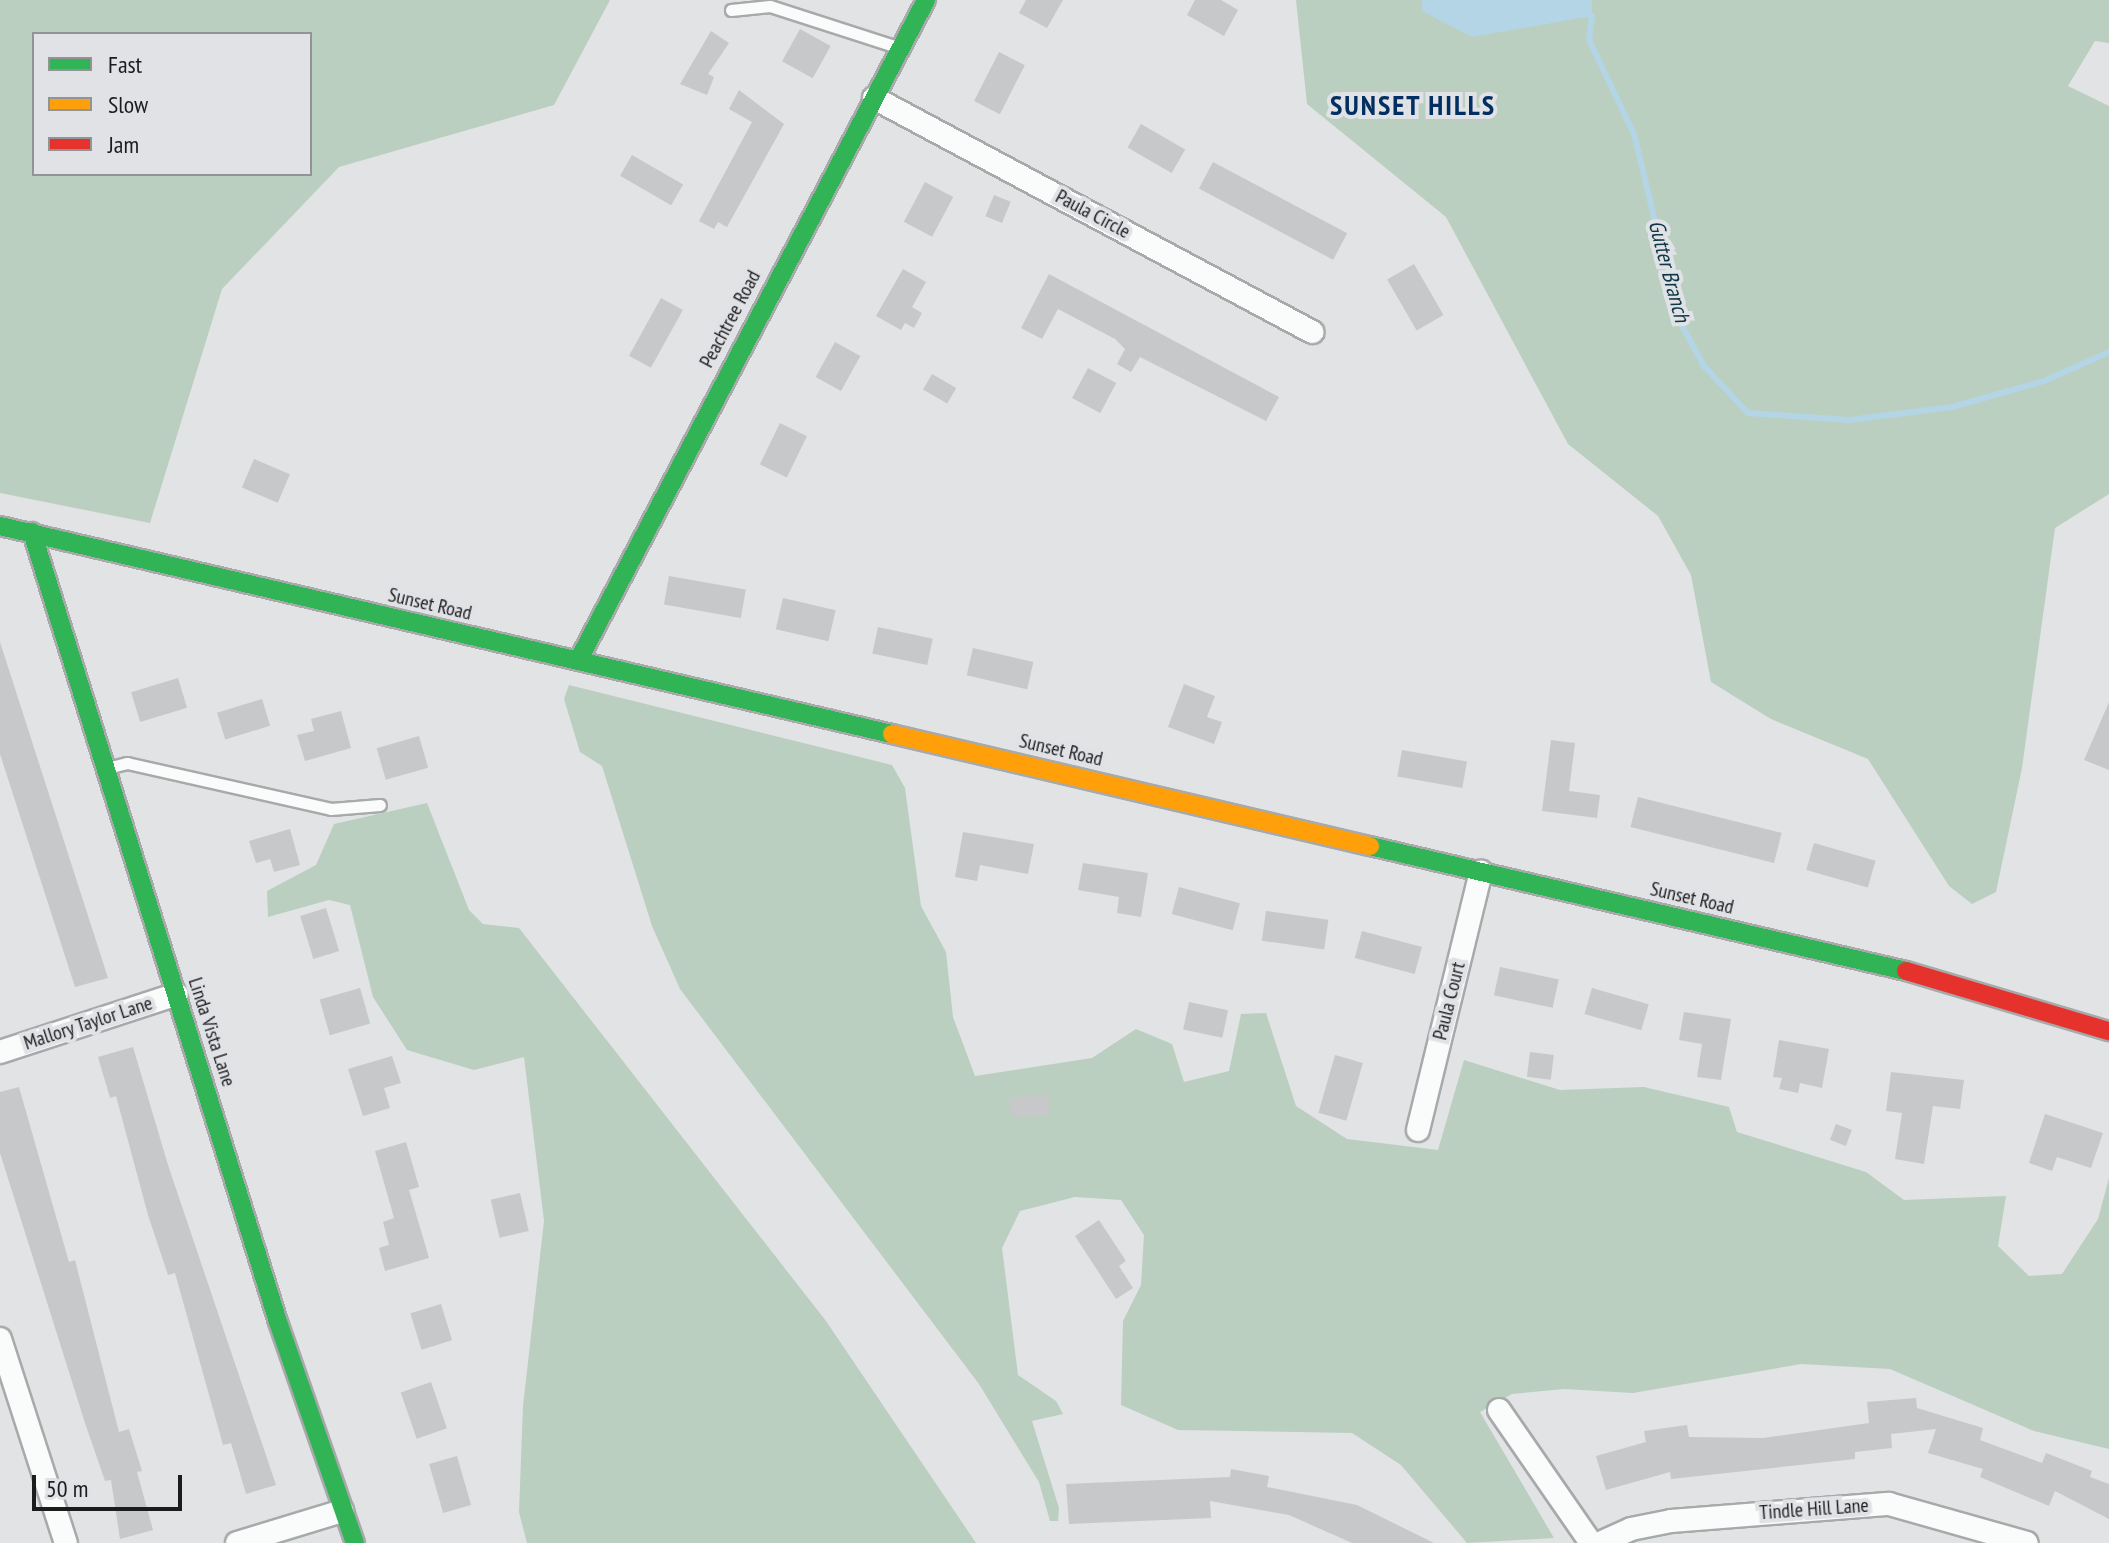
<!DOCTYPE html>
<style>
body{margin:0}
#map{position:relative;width:2109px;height:1543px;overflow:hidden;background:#e1e3e5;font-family:"PT Sans Narrow",sans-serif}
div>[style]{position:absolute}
.forest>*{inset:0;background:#bacfc0}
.water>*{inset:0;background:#b4d5e5}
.stream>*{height:6px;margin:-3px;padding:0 3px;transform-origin:3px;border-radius:3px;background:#b4d5e5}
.building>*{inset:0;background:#c7c8c9;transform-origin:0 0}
.roads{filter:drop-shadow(2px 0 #a7a9aa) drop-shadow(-2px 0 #a7a9aa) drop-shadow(0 2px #a7a9aa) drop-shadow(0 -2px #a7a9aa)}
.lane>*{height:11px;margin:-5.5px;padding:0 5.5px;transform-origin:5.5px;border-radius:5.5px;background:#fafbfb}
.street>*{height:22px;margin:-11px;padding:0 11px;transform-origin:11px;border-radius:11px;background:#fafbfb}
.fast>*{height:18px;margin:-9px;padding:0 9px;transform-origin:9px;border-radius:9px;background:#30b455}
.slow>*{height:18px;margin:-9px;padding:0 9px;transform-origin:9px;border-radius:9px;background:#ff9f0a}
.jam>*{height:18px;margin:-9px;padding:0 9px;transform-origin:9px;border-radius:9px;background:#e5322d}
span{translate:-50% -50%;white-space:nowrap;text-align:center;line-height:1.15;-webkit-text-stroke:8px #e0e2e6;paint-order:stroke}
.street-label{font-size:20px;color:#1c1c1e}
.water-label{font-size:22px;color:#103748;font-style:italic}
.district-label{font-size:28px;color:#022f61;font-weight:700;letter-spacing:2px}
.legend{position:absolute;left:32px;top:32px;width:280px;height:144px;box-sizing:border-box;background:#e0e2e6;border:2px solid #929396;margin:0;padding:10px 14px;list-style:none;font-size:24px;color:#1c1c1e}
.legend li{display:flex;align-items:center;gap:16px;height:40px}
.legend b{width:40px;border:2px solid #929396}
.scale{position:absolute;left:32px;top:1475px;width:150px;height:36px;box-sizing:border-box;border:4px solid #1c1c1e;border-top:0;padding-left:10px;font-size:24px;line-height:28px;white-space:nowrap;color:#1c1c1e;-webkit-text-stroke:6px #e0e2e6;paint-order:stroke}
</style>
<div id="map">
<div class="forest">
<div style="clip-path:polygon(evenodd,0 0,610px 0,554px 105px,339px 167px,222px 289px,150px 523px,0 493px,0 0,34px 34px,310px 34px,310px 174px,34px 174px,34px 34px)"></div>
<div style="clip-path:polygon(1296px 0,2109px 0,2109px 43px,2095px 41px,2068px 86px,2109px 106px,2109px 494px,2055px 528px,2022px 768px,1996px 892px,1972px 904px,1949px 886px,1868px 759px,1771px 719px,1711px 682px,1691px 575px,1658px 516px,1568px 444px,1446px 217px,1307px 104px)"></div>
<div style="clip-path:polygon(569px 685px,892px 765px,905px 788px,921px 906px,946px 952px,953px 1017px,975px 1076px,1092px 1058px,1136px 1029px,1172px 1044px,1184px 1082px,1229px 1071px,1241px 1014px,1266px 1013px,1296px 1106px,1347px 1139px,1438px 1150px,1464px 1060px,1560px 1090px,1644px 1087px,1729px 1107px,1737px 1132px,1866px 1172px,1904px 1200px,2006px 1196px,1998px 1246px,2029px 1276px,2062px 1274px,2098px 1219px,2109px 1178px,2109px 1449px,2034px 1431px,1890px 1369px,1801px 1364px,1633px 1393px,1564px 1389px,1512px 1394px,1480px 1412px,1554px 1538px,1467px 1543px,1401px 1465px,1352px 1433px,1178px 1430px,1121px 1405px,1123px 1321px,1141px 1285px,1144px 1235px,1121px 1200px,1075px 1197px,1020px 1211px,1002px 1248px,1018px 1375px,1056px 1401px,1063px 1414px,1032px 1421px,1059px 1508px,1058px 1521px,1050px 1521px,1039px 1482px,979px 1384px,680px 989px,652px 926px,602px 766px,580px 752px,564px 699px)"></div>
<div style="clip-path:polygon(427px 803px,469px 910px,483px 924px,519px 928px,826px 1321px,976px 1543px,527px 1543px,519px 1512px,523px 1406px,544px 1221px,524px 1057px,474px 1070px,407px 1050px,373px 997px,350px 905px,329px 900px,268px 917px,267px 891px,316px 865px,334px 824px)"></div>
</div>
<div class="water">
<div style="clip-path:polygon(1422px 0,1592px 0,1592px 16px,1472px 37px,1422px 11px)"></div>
</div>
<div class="stream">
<div style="left:1586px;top:12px;width:7px;rotate:34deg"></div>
<div style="left:1592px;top:16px;width:24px;rotate:97deg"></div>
<div style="left:1589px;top:40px;width:104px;rotate:64.4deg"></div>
<div style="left:1634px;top:134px;width:191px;rotate:76.4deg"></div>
<div style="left:1679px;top:320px;width:52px;rotate:61.5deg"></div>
<div style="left:1704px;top:366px;width:64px;rotate:46.9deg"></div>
<div style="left:1748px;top:413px;width:101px;rotate:4deg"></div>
<div style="left:1849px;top:420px;width:104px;rotate:-7.2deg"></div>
<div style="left:1952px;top:407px;width:96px;rotate:-15.8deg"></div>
<div style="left:2044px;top:381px;width:71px;rotate:-24deg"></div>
</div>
<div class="building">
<div style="clip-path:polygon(1026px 0,1063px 0,1047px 28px,1019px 13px)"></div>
<div style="clip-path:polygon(1195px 0,1221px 0,1238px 10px,1224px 36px,1187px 15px)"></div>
<div style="left:800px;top:29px;width:35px;height:37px;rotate:29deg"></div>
<div style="clip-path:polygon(711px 31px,729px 43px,708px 74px,714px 77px,707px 95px,680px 84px)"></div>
<div style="left:999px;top:52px;width:29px;height:55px;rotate:27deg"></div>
<div style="clip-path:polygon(739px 90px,784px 124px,727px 227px,718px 222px,714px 229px,699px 221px,752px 122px,729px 109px)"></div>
<div style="left:1141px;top:124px;width:51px;height:27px;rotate:30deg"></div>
<div style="left:632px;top:155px;width:59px;height:24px;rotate:30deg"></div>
<div style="left:1213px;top:162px;width:152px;height:30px;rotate:28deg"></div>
<div style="left:925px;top:182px;width:32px;height:45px;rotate:28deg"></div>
<div style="left:994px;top:195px;width:18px;height:23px;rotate:22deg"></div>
<div style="left:1414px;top:264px;width:59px;height:31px;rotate:60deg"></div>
<div style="clip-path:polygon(903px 269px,926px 282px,912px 307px,922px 313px,914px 328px,905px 323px,901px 330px,876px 316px)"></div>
<div style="clip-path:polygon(1049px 274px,1279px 397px,1266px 421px,1140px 357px,1131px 372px,1117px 364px,1125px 349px,1115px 339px,1058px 309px,1042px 339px,1021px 328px)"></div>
<div style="left:661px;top:298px;width:25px;height:66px;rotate:29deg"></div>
<div style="left:835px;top:342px;width:29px;height:40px;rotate:29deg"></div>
<div style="left:1088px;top:368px;width:32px;height:34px;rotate:28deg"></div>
<div style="left:932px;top:374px;width:28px;height:18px;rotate:30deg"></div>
<div style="left:780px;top:423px;width:30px;height:46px;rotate:26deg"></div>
<div style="left:254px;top:459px;width:39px;height:31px;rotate:23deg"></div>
<div style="left:669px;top:576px;width:78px;height:29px;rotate:10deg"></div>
<div style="left:783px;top:598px;width:54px;height:32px;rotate:13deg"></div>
<div style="left:878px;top:627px;width:56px;height:27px;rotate:12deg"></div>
<div style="clip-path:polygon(0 642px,108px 978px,75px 987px,0 754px)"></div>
<div style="left:973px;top:648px;width:62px;height:28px;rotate:13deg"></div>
<div style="left:178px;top:678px;width:31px;height:49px;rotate:73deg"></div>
<div style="clip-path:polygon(1184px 684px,1215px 696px,1207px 717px,1222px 722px,1214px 744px,1168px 727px)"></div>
<div style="left:262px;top:699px;width:28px;height:47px;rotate:73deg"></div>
<div style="clip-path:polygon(2109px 702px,2109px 770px,2084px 760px)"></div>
<div style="clip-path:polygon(341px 711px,351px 748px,305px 761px,297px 735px,314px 731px,311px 719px)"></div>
<div style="left:419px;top:736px;width:33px;height:44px;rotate:74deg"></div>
<div style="clip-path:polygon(1551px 740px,1575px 743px,1569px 791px,1600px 795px,1597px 818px,1542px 811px)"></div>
<div style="left:1402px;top:750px;width:66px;height:27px;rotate:10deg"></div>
<div style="left:1638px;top:797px;width:148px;height:31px;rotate:14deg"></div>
<div style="clip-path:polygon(290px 829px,300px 865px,274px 872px,270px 859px,256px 863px,249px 841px)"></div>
<div style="clip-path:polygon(963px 832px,1034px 844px,1028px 874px,980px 865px,977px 881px,955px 877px)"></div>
<div style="left:1814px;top:843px;width:64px;height:28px;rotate:16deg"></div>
<div style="clip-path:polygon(1083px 863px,1148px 873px,1141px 917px,1117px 913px,1119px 897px,1078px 890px)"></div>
<div style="left:1179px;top:887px;width:63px;height:28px;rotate:15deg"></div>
<div style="left:326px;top:908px;width:45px;height:27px;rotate:73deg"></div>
<div style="left:1266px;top:911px;width:63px;height:30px;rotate:8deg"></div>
<div style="left:1362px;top:931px;width:62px;height:28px;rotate:15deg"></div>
<div style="left:1500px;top:967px;width:60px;height:29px;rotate:12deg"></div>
<div style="left:360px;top:988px;width:37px;height:42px;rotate:74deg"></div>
<div style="left:1592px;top:988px;width:59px;height:27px;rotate:16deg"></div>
<div style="left:1189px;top:1002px;width:40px;height:28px;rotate:12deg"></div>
<div style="clip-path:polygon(1684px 1012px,1731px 1019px,1721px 1080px,1697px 1077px,1702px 1044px,1679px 1040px)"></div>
<div style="clip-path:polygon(1779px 1040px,1829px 1049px,1822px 1088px,1800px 1083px,1798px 1093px,1779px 1089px,1782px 1078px,1773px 1077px)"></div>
<div style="clip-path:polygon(133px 1047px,168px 1165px,276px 1485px,246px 1494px,231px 1443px,223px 1445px,175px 1273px,168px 1275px,148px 1215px,116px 1096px,110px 1098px,98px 1057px)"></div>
<div style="left:1530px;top:1052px;width:24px;height:25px;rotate:7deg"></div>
<div style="left:1335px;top:1055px;width:29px;height:60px;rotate:16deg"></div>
<div style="clip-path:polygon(392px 1056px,401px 1083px,384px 1088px,390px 1108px,363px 1116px,348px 1069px)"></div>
<div style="clip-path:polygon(1891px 1072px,1964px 1080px,1960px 1109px,1933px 1106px,1924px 1164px,1895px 1159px,1902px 1113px,1886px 1111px)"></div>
<div style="clip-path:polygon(19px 1087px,69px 1262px,75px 1260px,119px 1432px,129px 1429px,142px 1471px,137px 1472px,153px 1530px,120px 1539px,111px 1480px,105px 1481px,85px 1423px,0 1153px,0 1092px)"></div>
<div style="left:1049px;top:1095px;width:20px;height:39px;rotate:87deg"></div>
<div style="clip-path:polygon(2045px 1114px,2103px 1133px,2091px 1168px,2057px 1157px,2052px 1171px,2029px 1163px)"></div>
<div style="left:1836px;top:1124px;width:17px;height:17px;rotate:21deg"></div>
<div style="clip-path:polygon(406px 1142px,419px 1187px,409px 1190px,429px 1258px,385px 1271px,379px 1248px,389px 1245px,383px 1222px,394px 1218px,375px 1151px)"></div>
<div style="left:520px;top:1193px;width:39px;height:30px;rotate:77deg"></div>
<div style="clip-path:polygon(1099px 1220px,1126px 1261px,1119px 1266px,1133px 1288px,1116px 1299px,1075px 1236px)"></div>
<div style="left:441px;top:1304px;width:38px;height:32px;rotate:73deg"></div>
<div style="left:431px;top:1382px;width:49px;height:32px;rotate:71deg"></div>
<div style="clip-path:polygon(1916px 1398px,1917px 1408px,1983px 1428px,1980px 1440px,2042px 1463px,2046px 1453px,2092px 1471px,2090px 1477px,2109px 1484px,2109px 1519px,2055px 1491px,2049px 1506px,1980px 1477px,1983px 1469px,1928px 1453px,1936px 1429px,1891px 1434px,1892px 1448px,1855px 1452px,1855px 1459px,1671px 1479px,1670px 1472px,1606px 1490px,1596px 1456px,1646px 1442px,1644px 1431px,1687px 1425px,1689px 1437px,1763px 1438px,1869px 1423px,1867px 1402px)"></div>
<div style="left:457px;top:1456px;width:51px;height:29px;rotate:74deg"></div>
<div style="clip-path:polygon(1231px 1469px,1269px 1476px,1267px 1487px,1357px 1505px,1434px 1543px,1352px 1543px,1289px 1515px,1210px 1501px,1211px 1518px,1069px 1524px,1066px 1484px,1230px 1477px)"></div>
</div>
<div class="roads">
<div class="lane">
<div style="left:731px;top:10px;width:39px;rotate:-6deg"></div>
<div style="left:770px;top:6px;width:137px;rotate:17.9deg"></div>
<div style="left:107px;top:768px;width:21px;rotate:-14deg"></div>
<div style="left:127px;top:763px;width:209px;rotate:12.7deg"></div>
<div style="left:331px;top:809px;width:49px;rotate:-4.7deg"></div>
</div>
<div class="street">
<div style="left:874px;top:98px;width:497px;rotate:28.1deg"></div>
<div style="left:0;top:1052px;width:186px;rotate:-18.1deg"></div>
<div style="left:1418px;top:1130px;width:266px;rotate:-76.3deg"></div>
<div style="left:0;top:1339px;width:214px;rotate:72.1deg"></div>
<div style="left:1499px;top:1410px;width:162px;rotate:55.3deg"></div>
<div style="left:237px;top:1543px;width:110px;rotate:-16.9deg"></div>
<div style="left:1600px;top:1543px;width:34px;rotate:-24deg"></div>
<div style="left:1631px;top:1529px;width:41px;rotate:-11.3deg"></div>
<div style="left:1671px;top:1521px;width:219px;rotate:-4.5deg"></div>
<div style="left:1889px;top:1504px;width:143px;rotate:15.8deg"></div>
</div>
<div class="fast">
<div style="left:0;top:526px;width:916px;rotate:13.13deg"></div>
<div style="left:32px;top:532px;width:827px;rotate:72.7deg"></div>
<div style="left:278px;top:1322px;width:234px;rotate:70.8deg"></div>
<div style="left:578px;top:661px;width:747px;rotate:-62.23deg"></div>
<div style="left:1370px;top:846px;width:550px;rotate:13.13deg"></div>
</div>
<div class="slow">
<div style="left:892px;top:734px;width:491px;rotate:13.2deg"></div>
</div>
<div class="jam">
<div style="left:1906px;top:971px;width:212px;rotate:16.5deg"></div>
</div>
</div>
<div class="street-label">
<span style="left:1093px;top:214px;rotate:28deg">Paula Circle</span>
<span style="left:730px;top:319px;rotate:-62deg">Peachtree Road</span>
<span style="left:430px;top:604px;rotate:13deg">Sunset Road</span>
<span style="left:1061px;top:750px;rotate:13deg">Sunset Road</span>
<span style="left:1692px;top:898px;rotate:13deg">Sunset Road</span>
<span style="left:1449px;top:1001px;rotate:-76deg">Paula Court</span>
<span style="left:88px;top:1023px;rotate:-18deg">Mallory Taylor Lane</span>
<span style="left:212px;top:1032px;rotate:72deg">Linda Vista Lane</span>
<span style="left:1814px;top:1509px;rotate:-4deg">Tindle Hill Lane</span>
</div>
<div class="water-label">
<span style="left:1669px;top:271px;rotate:75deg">Gutter Branch</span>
</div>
<div class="district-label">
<span style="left:1413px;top:105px">SUNSET HILLS</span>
</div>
<ul class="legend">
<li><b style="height:10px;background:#30b455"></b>Fast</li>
<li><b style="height:10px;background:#ff9f0a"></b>Slow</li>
<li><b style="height:10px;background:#e5322d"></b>Jam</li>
</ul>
<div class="scale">50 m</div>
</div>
